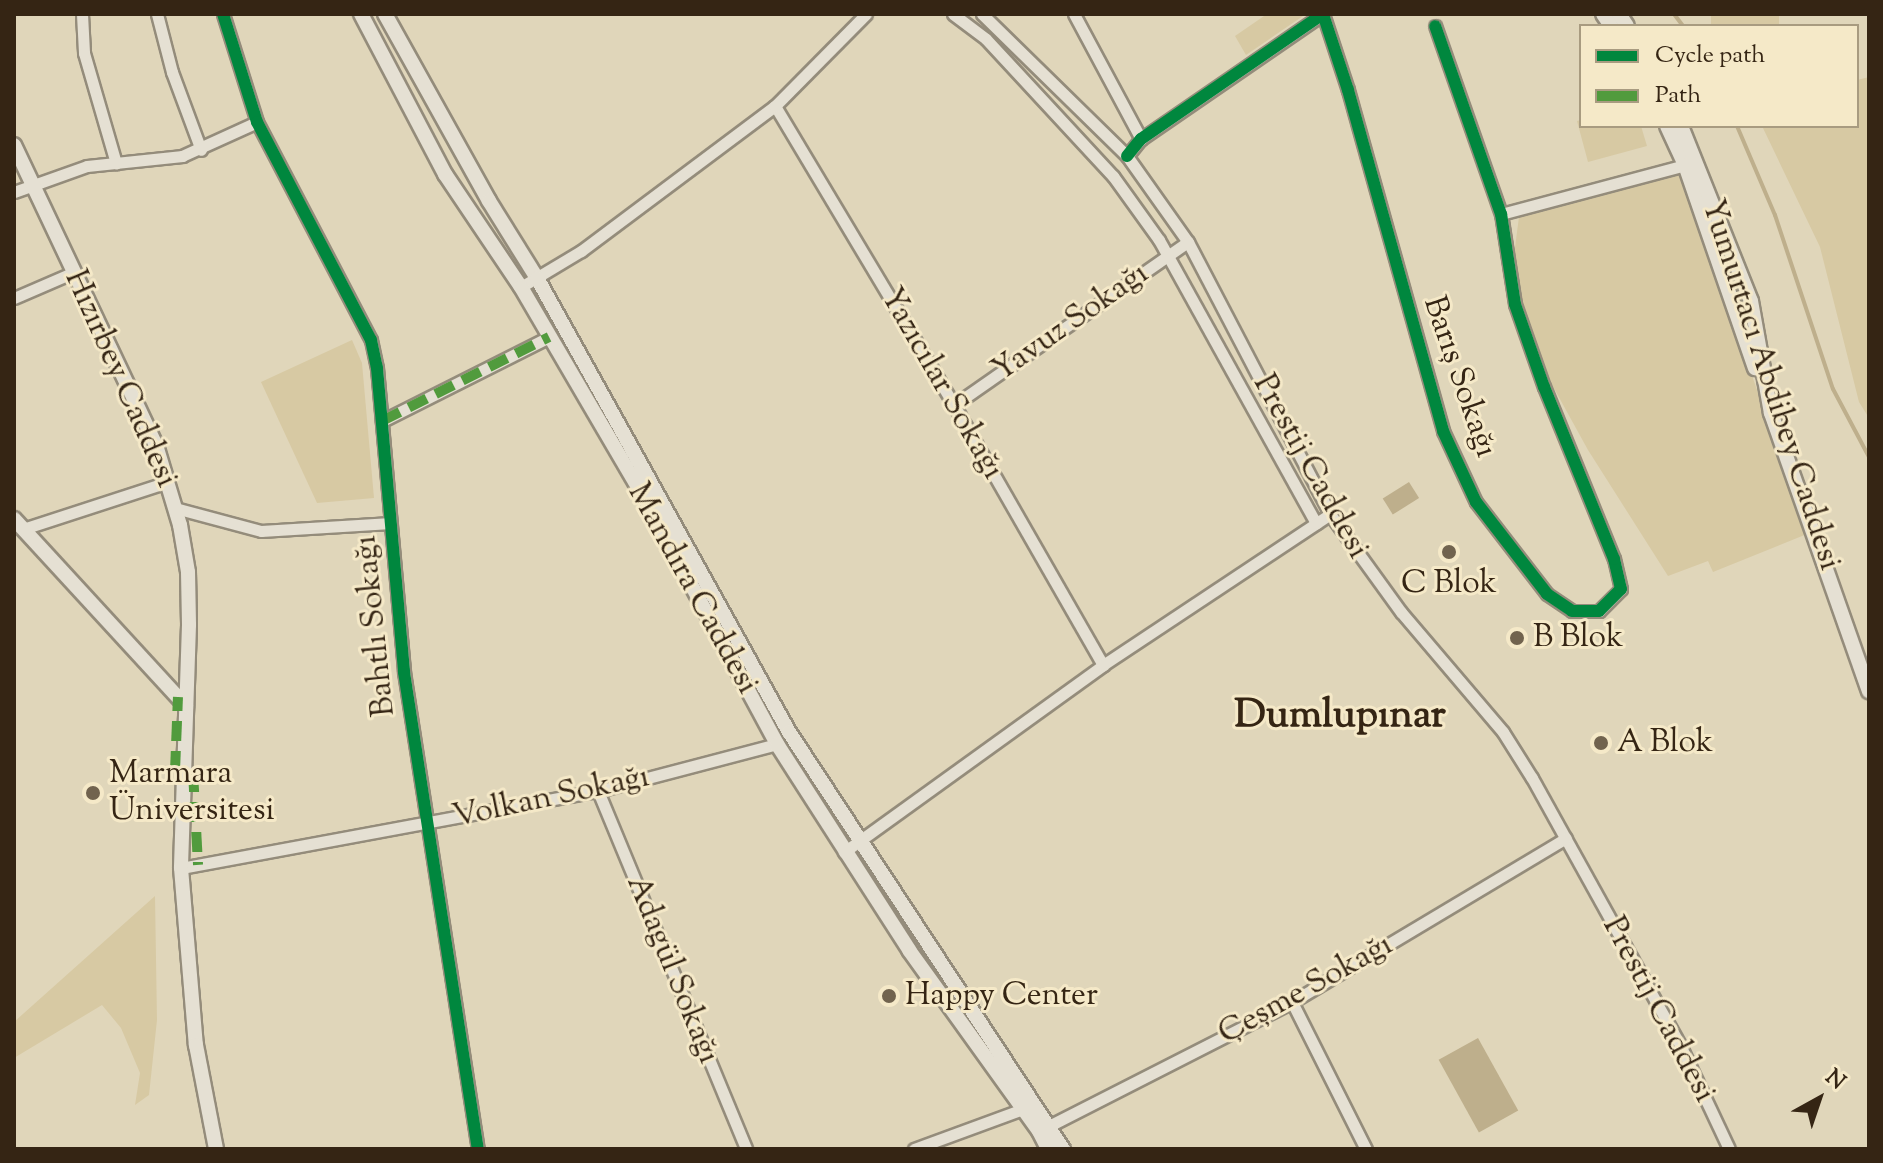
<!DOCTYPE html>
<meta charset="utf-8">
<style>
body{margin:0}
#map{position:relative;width:1883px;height:1163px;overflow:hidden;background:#e0d6ba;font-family:"Sorts Mill Goudy",serif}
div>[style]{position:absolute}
.green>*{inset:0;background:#d7c9a3;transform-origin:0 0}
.water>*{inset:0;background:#beaf8c;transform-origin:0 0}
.stream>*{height:4px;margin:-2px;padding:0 2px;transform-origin:2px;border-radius:2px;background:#beaf8c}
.roads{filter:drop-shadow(2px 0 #948c7b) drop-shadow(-2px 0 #948c7b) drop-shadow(0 2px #948c7b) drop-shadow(0 -2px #948c7b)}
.minor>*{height:11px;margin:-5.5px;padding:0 5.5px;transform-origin:5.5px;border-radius:5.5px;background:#e5e0d3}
.tertiary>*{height:14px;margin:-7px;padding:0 7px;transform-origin:7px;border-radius:7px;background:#e5e0d3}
.secondary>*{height:14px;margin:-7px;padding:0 7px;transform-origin:7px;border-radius:7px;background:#e5e0d3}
.quiet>*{height:10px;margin-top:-5px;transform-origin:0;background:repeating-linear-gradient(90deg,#519b3d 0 20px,transparent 0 30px)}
.cycleway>*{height:12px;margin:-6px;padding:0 6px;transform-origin:6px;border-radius:6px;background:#00873e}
.dots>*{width:22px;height:22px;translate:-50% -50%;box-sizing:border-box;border:4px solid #f5e9c8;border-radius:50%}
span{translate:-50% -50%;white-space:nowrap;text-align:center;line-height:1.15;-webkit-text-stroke:6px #f5e9c8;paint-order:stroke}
.street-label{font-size:32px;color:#352514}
.poi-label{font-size:32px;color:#352514}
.left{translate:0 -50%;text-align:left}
.district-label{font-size:40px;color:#352514;font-weight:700}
.frame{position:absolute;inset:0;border:16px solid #352514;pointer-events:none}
.legend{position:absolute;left:1579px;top:24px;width:280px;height:104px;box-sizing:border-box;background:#f5e9c8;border:2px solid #a89b80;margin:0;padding:10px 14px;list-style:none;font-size:24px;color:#352514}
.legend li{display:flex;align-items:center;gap:16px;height:40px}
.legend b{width:40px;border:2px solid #a89b80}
.north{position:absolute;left:1779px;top:1059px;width:80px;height:80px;-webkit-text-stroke:6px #f5e9c8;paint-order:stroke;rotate:40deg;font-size:22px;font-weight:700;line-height:32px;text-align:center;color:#352514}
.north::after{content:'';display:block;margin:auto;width:28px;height:36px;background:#352514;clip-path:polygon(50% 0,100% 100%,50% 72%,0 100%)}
</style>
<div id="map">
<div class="green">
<div style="clip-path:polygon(1267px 14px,1306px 14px,1246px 55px,1235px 36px)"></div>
<div style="left:1711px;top:14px;width:68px;height:12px"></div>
<div style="clip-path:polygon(1869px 77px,1869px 418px,1859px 402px,1820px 247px,1762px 126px,1857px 126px,1857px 80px)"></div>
<div style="clip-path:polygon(1581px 120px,1581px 126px,1641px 126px,1647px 146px,1588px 162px,1577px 121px)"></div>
<div style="clip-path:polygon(1681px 171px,1807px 534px,1713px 572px,1708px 561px,1668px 576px,1588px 450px,1529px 343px,1513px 263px,1520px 209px)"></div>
<div style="clip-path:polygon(352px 340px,362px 363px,374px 498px,317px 503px,261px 382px)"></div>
<div style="clip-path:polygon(155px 896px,157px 1020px,149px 1095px,135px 1105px,140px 1073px,121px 1028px,102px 1005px,14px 1058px,14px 1022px)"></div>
</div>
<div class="water">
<div style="left:1409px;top:482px;width:19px;height:31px;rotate:58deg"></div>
<div style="left:1478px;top:1038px;width:83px;height:45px;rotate:61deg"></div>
</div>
<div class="stream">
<div style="left:1674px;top:14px;width:15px;rotate:53deg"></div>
<div style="left:1737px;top:126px;width:97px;rotate:66.9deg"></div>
<div style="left:1775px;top:215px;width:183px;rotate:71.6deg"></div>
<div style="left:1833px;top:389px;width:77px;rotate:62.1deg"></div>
</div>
<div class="roads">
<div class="minor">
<div style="left:82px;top:14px;width:39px;rotate:87deg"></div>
<div style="left:84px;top:53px;width:115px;rotate:73.8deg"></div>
<div style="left:157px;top:14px;width:60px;rotate:75.5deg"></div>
<div style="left:172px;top:72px;width:83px;rotate:69.6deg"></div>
<div style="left:223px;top:14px;width:113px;rotate:72.5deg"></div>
<div style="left:257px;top:122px;width:246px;rotate:62.4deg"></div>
<div style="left:371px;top:340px;width:29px;rotate:78deg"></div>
<div style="left:377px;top:368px;width:305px;rotate:84.9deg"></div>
<div style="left:404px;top:672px;width:483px;rotate:81.2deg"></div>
<div style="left:953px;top:14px;width:41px;rotate:37.1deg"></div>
<div style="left:986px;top:39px;width:187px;rotate:47.2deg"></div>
<div style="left:1113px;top:176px;width:79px;rotate:54.3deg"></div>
<div style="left:1159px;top:240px;width:324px;rotate:61deg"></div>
<div style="left:982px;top:14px;width:203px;rotate:44.4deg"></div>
<div style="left:1127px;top:156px;width:105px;rotate:54.7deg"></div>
<div style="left:1188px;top:242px;width:307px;rotate:62.4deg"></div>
<div style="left:1330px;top:514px;width:121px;rotate:54.1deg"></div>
<div style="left:1401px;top:612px;width:157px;rotate:49.6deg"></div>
<div style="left:1503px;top:732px;width:54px;rotate:57.8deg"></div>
<div style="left:1532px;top:778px;width:310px;rotate:61deg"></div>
<div style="left:1682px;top:1049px;width:110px;rotate:64.8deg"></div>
<div style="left:1074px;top:14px;width:142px;rotate:61.8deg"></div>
<div style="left:775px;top:106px;width:348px;rotate:59.1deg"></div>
<div style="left:954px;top:405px;width:300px;rotate:60.2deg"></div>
<div style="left:1127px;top:156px;width:22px;rotate:-51deg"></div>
<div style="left:1141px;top:139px;width:221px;rotate:-34.5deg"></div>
<div style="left:1323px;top:14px;width:80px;rotate:71.8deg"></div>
<div style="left:1348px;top:90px;width:354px;rotate:74.4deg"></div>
<div style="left:1443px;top:431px;width:78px;rotate:65.1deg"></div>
<div style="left:1476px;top:502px;width:116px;rotate:52.3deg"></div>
<div style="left:1547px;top:594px;width:30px;rotate:34deg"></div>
<div style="left:1572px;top:611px;width:27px"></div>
<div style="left:1599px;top:611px;width:31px;rotate:-45deg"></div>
<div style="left:1621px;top:589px;width:31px;rotate:-103deg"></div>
<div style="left:1614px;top:559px;width:186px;rotate:-112.1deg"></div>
<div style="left:1544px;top:387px;width:88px;rotate:-109.3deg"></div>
<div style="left:1515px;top:304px;width:91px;rotate:-98.8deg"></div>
<div style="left:1501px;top:214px;width:199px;rotate:-109.3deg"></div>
<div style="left:14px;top:192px;width:77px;rotate:-19.6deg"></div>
<div style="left:87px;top:166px;width:96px;rotate:-6deg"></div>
<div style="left:182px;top:156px;width:82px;rotate:-24.4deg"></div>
<div style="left:1501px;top:214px;width:195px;rotate:-14.9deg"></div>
<div style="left:521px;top:287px;width:70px;rotate:-31deg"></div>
<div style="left:581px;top:251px;width:242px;rotate:-36.8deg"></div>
<div style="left:775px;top:106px;width:129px;rotate:-45.3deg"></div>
<div style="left:14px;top:298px;width:65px;rotate:-23.4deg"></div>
<div style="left:954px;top:405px;width:285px;rotate:-34.9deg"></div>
<div style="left:382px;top:421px;width:187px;rotate:-26.7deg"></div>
<div style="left:175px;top:508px;width:89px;rotate:15deg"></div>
<div style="left:261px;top:531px;width:130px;rotate:-3.5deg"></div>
<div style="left:23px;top:529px;width:152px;rotate:-18deg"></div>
<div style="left:598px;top:791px;width:387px;rotate:67.5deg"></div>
<div style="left:844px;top:852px;width:319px;rotate:-35.8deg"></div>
<div style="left:1103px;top:665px;width:273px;rotate:-33.6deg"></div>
<div style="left:181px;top:868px;width:424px;rotate:-10.5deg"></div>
<div style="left:598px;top:791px;width:185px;rotate:-14.7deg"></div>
<div style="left:1292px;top:1002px;width:165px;rotate:63.3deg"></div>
<div style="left:1043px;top:1129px;width:280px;rotate:-27deg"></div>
<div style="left:1292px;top:1002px;width:319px;rotate:-30.9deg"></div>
<div style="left:914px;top:1149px;width:116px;rotate:-20.2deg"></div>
</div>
<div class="tertiary">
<div style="left:14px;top:145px;width:332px;rotate:64.7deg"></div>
<div style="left:156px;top:445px;width:84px;rotate:73.3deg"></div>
<div style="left:180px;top:525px;width:48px;rotate:80.3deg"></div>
<div style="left:188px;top:572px;width:53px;rotate:88.9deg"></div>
<div style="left:189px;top:625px;width:243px;rotate:91.9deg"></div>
<div style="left:181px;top:868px;width:178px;rotate:85.2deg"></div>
<div style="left:196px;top:1045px;width:106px;rotate:79.1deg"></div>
<div style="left:14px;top:519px;width:254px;rotate:47.4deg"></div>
</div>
<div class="secondary">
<div style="left:361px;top:14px;width:181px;rotate:62.3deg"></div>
<div style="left:445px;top:174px;width:136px;rotate:56.1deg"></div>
<div style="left:521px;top:287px;width:256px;rotate:59.7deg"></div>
<div style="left:650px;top:508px;width:268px;rotate:61.7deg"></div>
<div style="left:777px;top:744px;width:245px;rotate:57.3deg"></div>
<div style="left:909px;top:950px;width:223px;rotate:54.3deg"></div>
<div style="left:1039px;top:1131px;width:20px;rotate:63deg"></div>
<div style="left:385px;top:14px;width:214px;rotate:60.9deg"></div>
<div style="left:489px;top:201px;width:91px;rotate:58.1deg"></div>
<div style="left:537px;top:278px;width:519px;rotate:60.97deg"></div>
<div style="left:789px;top:732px;width:499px;rotate:56.7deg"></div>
<div style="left:1603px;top:14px;width:14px;rotate:56deg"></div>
<div style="left:1619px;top:14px;width:14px;rotate:56deg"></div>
<div style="left:1667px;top:126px;width:43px;rotate:65.2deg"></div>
<div style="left:1685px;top:165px;width:215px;rotate:71deg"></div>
<div style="left:1681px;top:126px;width:188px;rotate:68.2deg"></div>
<div style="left:1751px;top:301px;width:114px;rotate:79.9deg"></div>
<div style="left:1771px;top:413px;width:295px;rotate:70.6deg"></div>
</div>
</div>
<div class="quiet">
<div style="left:382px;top:421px;width:187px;rotate:-26.7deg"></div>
<div style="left:175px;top:771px;width:74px;rotate:-87.7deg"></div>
<div style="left:193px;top:772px;width:93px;rotate:86.9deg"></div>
</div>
<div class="cycleway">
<div style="left:223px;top:14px;width:113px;rotate:72.5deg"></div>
<div style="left:257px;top:122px;width:246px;rotate:62.4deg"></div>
<div style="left:371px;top:340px;width:29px;rotate:78deg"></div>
<div style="left:377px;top:368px;width:305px;rotate:84.9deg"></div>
<div style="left:404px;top:672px;width:483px;rotate:81.2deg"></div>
<div style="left:1127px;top:156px;width:22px;rotate:-51deg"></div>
<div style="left:1141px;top:139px;width:221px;rotate:-34.5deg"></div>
<div style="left:1323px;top:14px;width:80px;rotate:71.8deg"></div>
<div style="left:1348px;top:90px;width:354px;rotate:74.4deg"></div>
<div style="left:1443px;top:431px;width:78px;rotate:65.1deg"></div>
<div style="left:1476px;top:502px;width:116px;rotate:52.3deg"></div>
<div style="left:1547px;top:594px;width:30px;rotate:34deg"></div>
<div style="left:1572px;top:611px;width:27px"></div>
<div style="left:1599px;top:611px;width:31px;rotate:-45deg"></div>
<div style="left:1621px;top:589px;width:31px;rotate:-103deg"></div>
<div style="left:1614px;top:559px;width:186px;rotate:-112.1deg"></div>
<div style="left:1544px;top:387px;width:88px;rotate:-109.3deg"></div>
<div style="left:1515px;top:304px;width:91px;rotate:-98.8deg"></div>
<div style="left:1501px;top:214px;width:199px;rotate:-109.3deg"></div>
</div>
<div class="dots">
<div style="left:1449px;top:552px;background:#71634e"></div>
<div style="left:1517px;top:638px;background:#71634e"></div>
<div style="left:1601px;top:743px;background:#71634e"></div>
<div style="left:93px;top:793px;background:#71634e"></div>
<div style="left:889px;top:996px;background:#71634e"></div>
</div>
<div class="street-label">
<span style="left:1071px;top:323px;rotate:-35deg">Yavuz Sokağı</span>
<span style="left:1459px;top:377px;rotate:71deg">Barış Sokağı</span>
<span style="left:120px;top:379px;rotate:66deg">Hızırbey Caddesi</span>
<span style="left:941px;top:384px;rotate:60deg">Yazıcılar Sokağı</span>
<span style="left:1770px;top:385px;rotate:72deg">Yumurtacı Abdibey Caddesi</span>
<span style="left:1310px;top:467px;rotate:61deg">Prestij Caddesi</span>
<span style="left:692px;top:589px;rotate:61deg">Mandıra Caddesi</span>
<span style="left:376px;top:626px;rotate:-96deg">Bahtlı Sokağı</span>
<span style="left:551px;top:798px;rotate:-12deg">Volkan Sokağı</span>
<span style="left:672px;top:970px;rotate:68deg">Adagül Sokağı</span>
<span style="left:1306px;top:990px;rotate:-29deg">Çeşme Sokağı</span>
<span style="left:1658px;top:1010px;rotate:62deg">Prestij Caddesi</span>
</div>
<div class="poi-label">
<span style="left:1449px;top:584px">C Blok</span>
<span class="left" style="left:1533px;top:638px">B Blok</span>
<span class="left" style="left:1617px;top:743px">A Blok</span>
<span class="left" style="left:109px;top:793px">Marmara<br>Üniversitesi</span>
<span class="left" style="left:905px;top:996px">Happy Center</span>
</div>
<div class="district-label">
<span style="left:1340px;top:717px">Dumlupınar</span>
</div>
<div class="frame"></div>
<ul class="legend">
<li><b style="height:10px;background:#00873e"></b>Cycle path</li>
<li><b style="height:10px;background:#519b3d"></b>Path</li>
</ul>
<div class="north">N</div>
</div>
